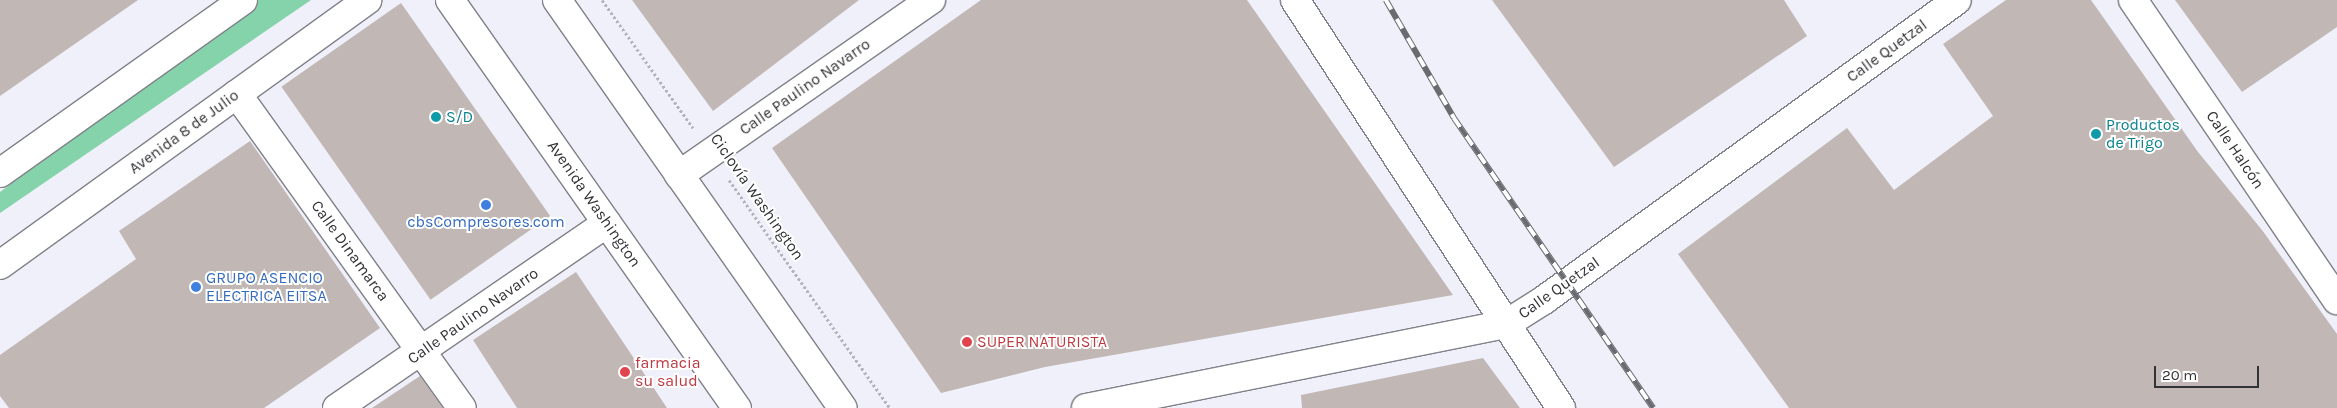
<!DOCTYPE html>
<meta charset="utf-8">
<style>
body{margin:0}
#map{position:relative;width:2337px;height:408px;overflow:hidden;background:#eff0f9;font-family:Karla,sans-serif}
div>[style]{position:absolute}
.green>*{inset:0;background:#85d3aa}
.building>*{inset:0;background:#c1b7b4;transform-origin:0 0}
.path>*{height:3px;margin-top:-1.5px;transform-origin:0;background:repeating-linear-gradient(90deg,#b3b4bb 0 2.5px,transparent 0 5px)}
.roads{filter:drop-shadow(1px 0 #808189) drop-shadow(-1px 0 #808189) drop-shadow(0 1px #808189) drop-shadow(0 -1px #808189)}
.street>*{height:28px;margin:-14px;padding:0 14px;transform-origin:14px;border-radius:14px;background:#fff}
.secondary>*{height:28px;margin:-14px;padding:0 14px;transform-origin:14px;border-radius:14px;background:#fff}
.primary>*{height:28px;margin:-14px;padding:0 14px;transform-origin:14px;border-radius:14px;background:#fff}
.rail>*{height:5.5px;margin-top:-2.75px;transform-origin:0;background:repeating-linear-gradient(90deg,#fff 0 11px,#6a6b70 0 22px);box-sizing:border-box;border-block:1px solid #6a6b70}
.dots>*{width:14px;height:14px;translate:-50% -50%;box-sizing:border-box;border:2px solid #fff;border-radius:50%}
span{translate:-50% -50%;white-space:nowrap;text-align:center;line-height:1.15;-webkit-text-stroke:4px #fff;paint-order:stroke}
.street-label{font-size:16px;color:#323336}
.culture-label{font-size:16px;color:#0d838f}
.left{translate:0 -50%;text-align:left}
.shop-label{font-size:16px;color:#366cbe}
.health-label{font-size:16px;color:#be3a42}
.scale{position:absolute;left:2154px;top:366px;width:105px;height:22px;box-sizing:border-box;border:2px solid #323336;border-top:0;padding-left:6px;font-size:15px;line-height:18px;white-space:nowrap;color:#323336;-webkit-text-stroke:4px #fff;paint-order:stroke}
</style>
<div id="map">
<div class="green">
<div style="clip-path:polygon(256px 0,311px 0,0 213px,0 192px)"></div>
</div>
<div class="building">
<div style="clip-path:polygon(0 0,138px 0,0 96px)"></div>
<div style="clip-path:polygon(632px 0,859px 0,713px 111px)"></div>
<div style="clip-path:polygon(981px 0,1247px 0,1453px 295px,1045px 367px,941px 393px,772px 148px)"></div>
<div style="clip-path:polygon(1492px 0,1784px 0,1807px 36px,1614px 167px)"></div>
<div style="clip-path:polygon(2006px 0,2091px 0,2198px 152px,2262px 230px,2337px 334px,2337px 408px,1789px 408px,1678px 254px,1847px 128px,1894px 190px,1993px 116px,1943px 44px)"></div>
<div style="clip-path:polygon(2175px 0,2337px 0,2337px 27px,2242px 92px)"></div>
<div style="left:401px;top:3px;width:260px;height:146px;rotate:55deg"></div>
<div style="clip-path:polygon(250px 141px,380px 328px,264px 408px,9px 408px,0 396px,0 355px,136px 259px,119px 231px)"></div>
<div style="clip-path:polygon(576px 272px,631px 354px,667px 408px,517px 408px,473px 340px)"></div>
<div style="clip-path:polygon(1483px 358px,1520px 408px,1302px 408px,1301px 395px)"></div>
<div style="clip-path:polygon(420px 376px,443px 408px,372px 408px)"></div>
</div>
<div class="path">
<div style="left:602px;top:0;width:157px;rotate:54.6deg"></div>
<div style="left:729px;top:180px;width:279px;rotate:54.8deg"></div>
</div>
<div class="roads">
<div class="street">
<div style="left:1295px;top:0;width:487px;rotate:56.9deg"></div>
<div style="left:2133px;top:0;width:363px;rotate:55.8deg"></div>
<div style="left:237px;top:94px;width:386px;rotate:54.4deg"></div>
<div style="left:679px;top:175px;width:307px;rotate:-34.8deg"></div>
<div style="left:337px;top:408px;width:327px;rotate:-34.4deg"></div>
<div style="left:1086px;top:408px;width:428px;rotate:-11.3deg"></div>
<div style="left:1506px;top:324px;width:45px;rotate:-32.3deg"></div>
<div style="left:1544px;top:300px;width:510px;rotate:-35.99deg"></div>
</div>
<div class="secondary">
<div style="left:0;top:173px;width:298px;rotate:-35.4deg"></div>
<div style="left:0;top:265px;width:453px;rotate:-35.8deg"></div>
</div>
<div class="primary">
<div style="left:450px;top:0;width:499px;rotate:54.9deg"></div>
<div style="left:557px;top:0;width:498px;rotate:55deg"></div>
</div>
</div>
<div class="rail">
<div style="left:1386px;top:0;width:136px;rotate:60deg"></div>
<div style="left:1454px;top:118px;width:352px;rotate:55.5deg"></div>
</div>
<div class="dots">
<div style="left:436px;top:117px;background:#0f9aa8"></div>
<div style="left:2096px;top:134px;background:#0f9aa8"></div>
<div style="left:486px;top:205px;background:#3f7fe0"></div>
<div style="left:196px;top:287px;background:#3f7fe0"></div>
<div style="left:967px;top:342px;background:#e0444e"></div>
<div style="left:625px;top:372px;background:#e0444e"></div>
</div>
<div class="street-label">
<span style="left:1887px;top:51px;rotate:-36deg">Calle Quetzal</span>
<span style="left:805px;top:87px;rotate:-35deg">Calle Paulino Navarro</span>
<span style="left:184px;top:132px;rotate:-36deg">Avenida 8 de Julio</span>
<span style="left:2235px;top:150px;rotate:56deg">Calle Halcón</span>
<span style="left:757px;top:197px;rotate:55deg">Ciclovía Washington</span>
<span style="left:594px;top:204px;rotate:55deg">Avenida Washington</span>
<span style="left:350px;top:251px;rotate:54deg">Calle Dinamarca</span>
<span style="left:1559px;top:288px;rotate:-35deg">Calle Quetzal</span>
<span style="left:473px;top:316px;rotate:-35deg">Calle Paulino Navarro</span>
</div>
<div class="culture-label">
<span class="left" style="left:446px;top:117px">S/D</span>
<span class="left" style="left:2106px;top:134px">Productos<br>de Trigo</span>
</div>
<div class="shop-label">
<span style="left:486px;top:222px">cbsCompresores.com</span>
<span class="left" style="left:206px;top:287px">GRUPO ASENCIO<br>ELECTRICA EITSA</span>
</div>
<div class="health-label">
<span class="left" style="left:977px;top:342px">SUPER NATURISTA</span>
<span class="left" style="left:635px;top:372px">farmacia<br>su salud</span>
</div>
<div class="scale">20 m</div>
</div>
